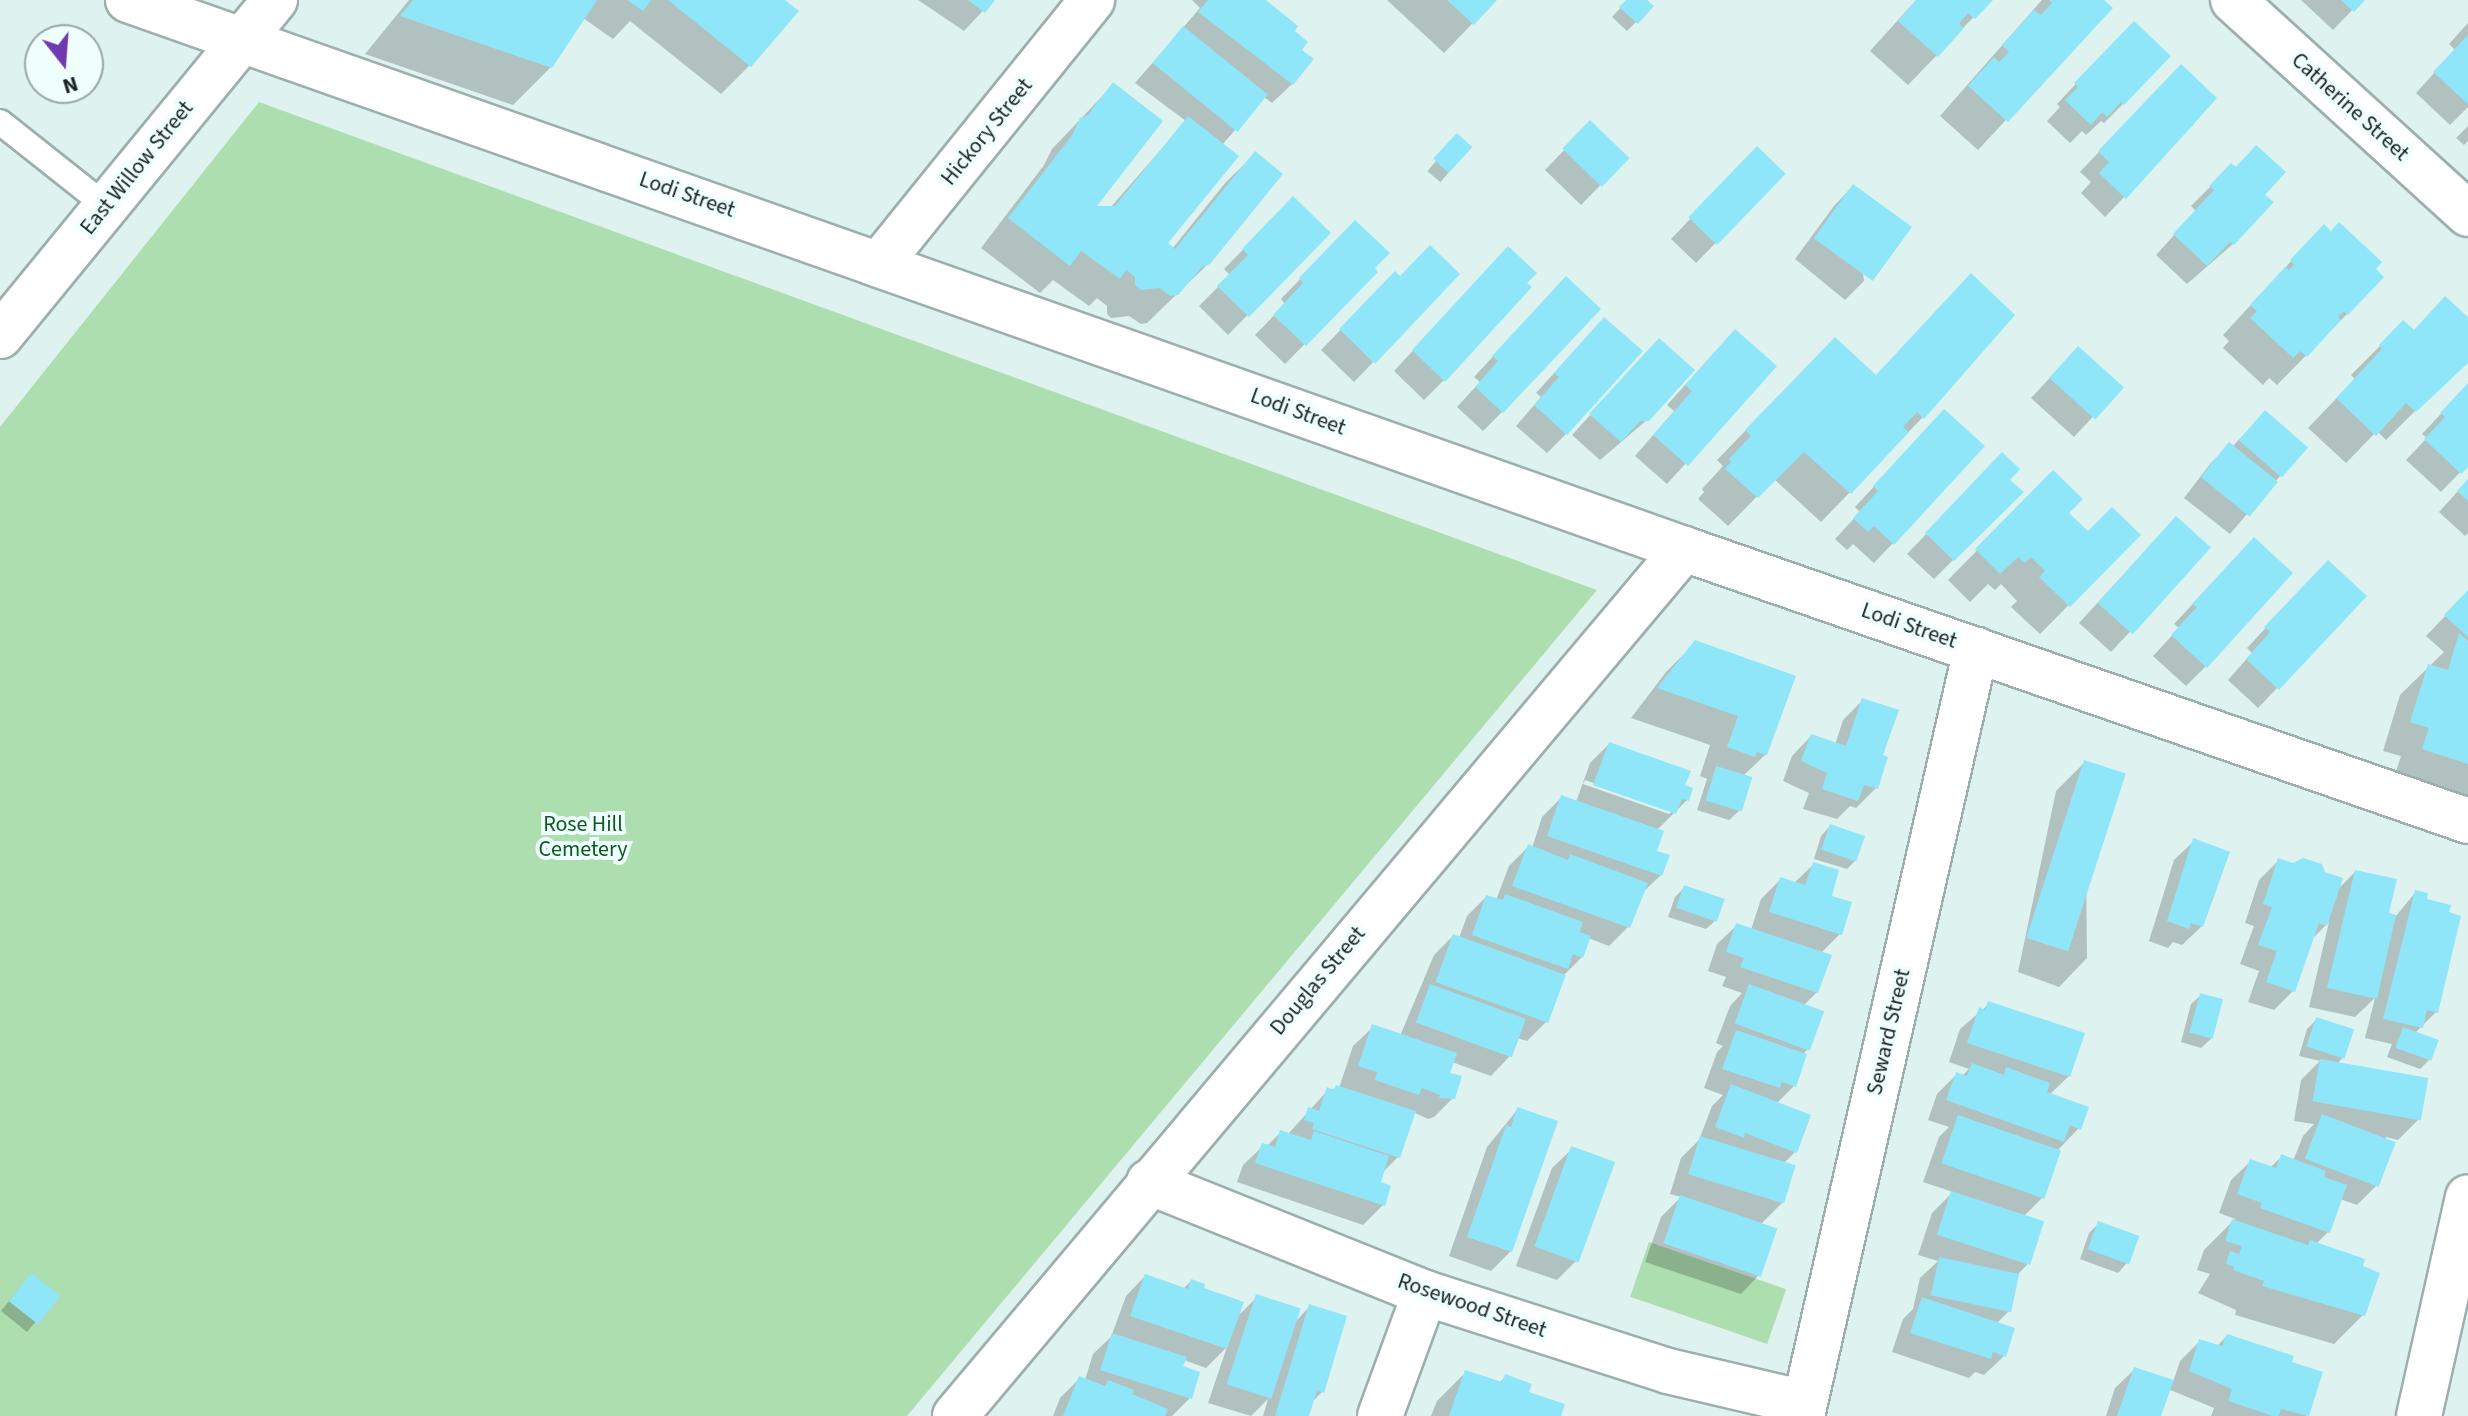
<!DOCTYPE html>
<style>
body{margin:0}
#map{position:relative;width:2468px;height:1416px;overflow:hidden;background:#def2f0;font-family:"Source Sans 3",sans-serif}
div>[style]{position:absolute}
.green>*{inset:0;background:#addeb0;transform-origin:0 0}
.shadow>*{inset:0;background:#0003;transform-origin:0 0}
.building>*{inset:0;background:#8fe6f9;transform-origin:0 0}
.roads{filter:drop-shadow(2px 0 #9cafad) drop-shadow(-2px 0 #9cafad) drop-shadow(0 2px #9cafad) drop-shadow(0 -2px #9cafad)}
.service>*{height:24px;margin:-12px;padding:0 12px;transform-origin:12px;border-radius:12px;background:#fff}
.minor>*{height:44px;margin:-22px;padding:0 22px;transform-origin:22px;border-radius:22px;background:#fff}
.tertiary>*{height:44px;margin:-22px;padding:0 22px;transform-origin:22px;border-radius:22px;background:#fff}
span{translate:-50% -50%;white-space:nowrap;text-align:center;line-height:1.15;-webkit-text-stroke:8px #eefffd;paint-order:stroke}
.street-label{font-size:22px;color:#192020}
.park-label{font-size:22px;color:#0e571e}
.north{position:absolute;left:24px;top:24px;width:80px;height:80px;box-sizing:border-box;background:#eefffd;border:2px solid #99a6a5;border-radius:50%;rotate:163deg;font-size:22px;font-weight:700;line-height:32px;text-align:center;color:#192020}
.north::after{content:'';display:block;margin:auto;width:28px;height:36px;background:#7039af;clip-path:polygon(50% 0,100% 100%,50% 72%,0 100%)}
</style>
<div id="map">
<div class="green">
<div style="clip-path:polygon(259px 102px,1597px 590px,907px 1416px,0 1416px,0 427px)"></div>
<div style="left:1649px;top:1242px;width:145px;height:58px;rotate:19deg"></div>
</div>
<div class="shadow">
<div style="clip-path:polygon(409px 0,782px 0,750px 65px,721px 94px,630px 21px,613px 39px,583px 18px,551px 67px,513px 105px,365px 54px)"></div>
<div style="clip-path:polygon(918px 0,993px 0,964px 31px)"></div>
<div style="clip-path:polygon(1192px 0,1262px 0,1292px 31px,1299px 50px,1292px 84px,1272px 103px,1264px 97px,1222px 145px,1165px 243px,1172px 249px,1226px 182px,1255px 154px,1209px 263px,1147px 323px,1141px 324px,1129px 316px,1111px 318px,1107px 314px,1107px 306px,1097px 298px,1089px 306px,1053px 280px,1040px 293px,981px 248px,1044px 165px,1052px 149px,1113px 85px,1093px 208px,1110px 208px,1186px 121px,1135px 83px,1200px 8px)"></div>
<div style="clip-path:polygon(1387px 0,1495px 0,1444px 53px)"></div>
<div style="clip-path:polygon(1628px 0,1644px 0,1651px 7px,1627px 31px,1612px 17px)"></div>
<div style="clip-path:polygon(1916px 0,1990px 0,1908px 85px,1870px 51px)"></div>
<div style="clip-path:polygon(2042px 0,2101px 0,2110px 8px,1978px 150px,1940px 116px)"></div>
<div style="clip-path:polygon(2301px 0,2362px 0,2333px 30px)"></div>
<div style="clip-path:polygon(2468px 23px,2468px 107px,2450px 125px,2416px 93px,2455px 50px,2449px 44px)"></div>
<div style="clip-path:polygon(2114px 43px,2123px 104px,2104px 123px,2101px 121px,2086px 135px,2082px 131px,2070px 143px,2047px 121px,2060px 107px,2057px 104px)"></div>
<div style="clip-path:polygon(2161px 86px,2194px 124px,2105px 217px,2081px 193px,2091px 182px,2080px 172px)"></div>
<div style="clip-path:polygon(2468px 126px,2468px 141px,2464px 145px,2456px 138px)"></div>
<div style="left:1457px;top:136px;width:17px;height:46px;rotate:40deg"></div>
<div style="clip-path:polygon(1571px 143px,1627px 158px,1581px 205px,1545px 170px)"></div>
<div style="clip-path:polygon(1738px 169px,1783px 174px,1696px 263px,1671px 239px)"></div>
<div style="clip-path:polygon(2235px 169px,2262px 195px,2233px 244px,2187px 284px,2156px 255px,2196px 211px,2191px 206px,2212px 185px)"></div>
<div style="clip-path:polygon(1853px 186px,1864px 281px,1845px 300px,1795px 259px,1834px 206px)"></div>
<div style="clip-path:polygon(1293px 199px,1328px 233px,1228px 335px,1199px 306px,1230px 275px,1224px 269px)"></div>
<div style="clip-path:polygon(1355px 222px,1375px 272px,1285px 364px,1255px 335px,1285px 304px,1281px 299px)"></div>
<div style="clip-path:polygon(2296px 256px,2347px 314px,2277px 385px,2269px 378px,2263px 385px,2223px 348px,2229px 341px,2223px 335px)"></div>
<div style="clip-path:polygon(1489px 269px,1444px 380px,1424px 400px,1394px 371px)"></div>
<div style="clip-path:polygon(1395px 274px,1400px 278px,1458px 274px,1354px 382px,1321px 350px)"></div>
<div style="clip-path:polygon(1547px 298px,1502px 412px,1483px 431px,1457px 407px,1480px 382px,1474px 377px)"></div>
<div style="clip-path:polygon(1942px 305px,1923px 417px,1821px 522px,1774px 479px,1728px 526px,1698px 499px,1704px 492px,1702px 489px,1723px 466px,1717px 460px,1806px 368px,1875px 377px)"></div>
<div style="clip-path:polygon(2468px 320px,2468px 358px,2386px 440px,2377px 431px,2346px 463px,2308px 428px,2355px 379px,2351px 375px,2403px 323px,2413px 332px)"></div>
<div style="clip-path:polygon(1585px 339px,1566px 434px,1547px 453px,1516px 426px,1541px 397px,1536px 393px)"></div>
<div style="clip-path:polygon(1716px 351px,1774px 366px,1667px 484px,1635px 456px,1674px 411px,1667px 405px)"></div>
<div style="clip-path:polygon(1640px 360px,1647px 420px,1600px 460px,1572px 435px)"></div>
<div style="clip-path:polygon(2059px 368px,2121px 387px,2074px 437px,2031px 398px)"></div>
<div style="clip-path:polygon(2468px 385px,2468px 464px,2441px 492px,2406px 460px,2427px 438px,2422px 434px)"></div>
<div style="clip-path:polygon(2265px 412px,2305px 447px,2230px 534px,2184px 498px,2210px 464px,2229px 445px,2232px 447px)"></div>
<div style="clip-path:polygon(1925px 431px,1893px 543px,1874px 563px,1853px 544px,1847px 550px,1835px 539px,1860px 512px,1855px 507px)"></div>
<div style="clip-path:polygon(2053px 473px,2066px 513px,2088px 534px,2138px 535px,2040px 634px,2011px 607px,2017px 601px,2001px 584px,1995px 590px,1988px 584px,1970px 602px,1948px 580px)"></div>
<div style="clip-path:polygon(1983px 475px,2008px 480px,2021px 492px,1934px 579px,1907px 554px)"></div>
<div style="clip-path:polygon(2468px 480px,2468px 533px,2465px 536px,2439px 512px)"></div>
<div style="clip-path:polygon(2157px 538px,2208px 548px,2111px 652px,2079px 623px)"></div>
<div style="clip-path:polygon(2235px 559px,2206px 666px,2186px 686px,2153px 656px,2179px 628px,2174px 624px)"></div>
<div style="clip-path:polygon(2308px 582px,2277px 688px,2258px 708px,2228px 680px,2252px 653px,2247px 648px)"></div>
<div style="clip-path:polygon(2468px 592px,2468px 802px,2394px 778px,2401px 756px,2383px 751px,2400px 695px,2444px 652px,2426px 636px)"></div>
<div style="clip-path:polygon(1696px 642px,1766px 754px,1743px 776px,1739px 811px,1729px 820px,1697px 810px,1707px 779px,1700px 776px,1710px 745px,1631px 718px,1666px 672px)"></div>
<div style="clip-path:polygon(1863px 700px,1881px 756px,1876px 788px,1856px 808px,1850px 806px,1837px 819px,1803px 809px,1809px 793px,1783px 781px,1792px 756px,1811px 736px,1835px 745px,1843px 720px)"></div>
<div style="clip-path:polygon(evenodd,1609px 744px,1683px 786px,1687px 800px,1657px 830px,1655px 852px,1661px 875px,1641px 894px,1628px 927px,1609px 946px,1588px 938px,1582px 957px,1564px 975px,1546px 1022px,1527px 1041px,1517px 1038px,1510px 1056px,1491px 1076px,1452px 1062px,1448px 1074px,1453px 1098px,1434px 1117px,1428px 1119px,1413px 1112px,1398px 1157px,1382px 1173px,1378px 1183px,1383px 1205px,1363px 1225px,1237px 1182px,1243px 1165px,1263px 1146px,1266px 1147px,1281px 1132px,1288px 1134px,1328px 1090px,1339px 1088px,1353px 1046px,1373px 1027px,1400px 1036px,1434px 955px,1453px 936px,1459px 938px,1467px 916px,1486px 897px,1496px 900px,1509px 866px,1528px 847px,1532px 848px,1542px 817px,1562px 797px,1576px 802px,1590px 763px,1609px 744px,1585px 780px,1673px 811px,1669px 814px,1583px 784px,1585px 780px)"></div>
<div style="clip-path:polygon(2085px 762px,2087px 958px,2059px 987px,2018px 972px,2056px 791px)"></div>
<div style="clip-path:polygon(1830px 826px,1856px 860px,1847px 869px,1814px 859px,1821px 836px)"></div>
<div style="clip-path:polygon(2194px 841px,2202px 926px,2182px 945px,2173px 942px,2168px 948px,2149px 941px,2174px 860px)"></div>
<div style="clip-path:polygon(2279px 860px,2337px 890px,2355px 872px,2387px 915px,2395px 917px,2415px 893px,2436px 1012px,2415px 1033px,2429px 1060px,2420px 1069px,2387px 1057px,2392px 1044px,2365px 1038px,2375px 998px,2355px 1017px,2309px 1007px,2329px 922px,2312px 939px,2293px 991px,2274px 1010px,2248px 1002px,2259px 971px,2240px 964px,2254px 926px,2245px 923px,2259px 880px)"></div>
<div style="clip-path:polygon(1814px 864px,1829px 897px,1840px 934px,1820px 954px,1817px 992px,1804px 1005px,1807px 1050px,1802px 1055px,1794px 1086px,1776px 1104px,1795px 1152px,1784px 1163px,1783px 1202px,1761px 1224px,1775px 1229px,1760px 1274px,1741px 1294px,1645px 1262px,1661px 1217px,1681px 1197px,1670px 1194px,1681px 1158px,1699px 1140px,1712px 1106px,1723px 1095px,1704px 1088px,1717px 1052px,1723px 1046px,1716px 1043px,1730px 1006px,1742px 993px,1722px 986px,1726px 977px,1708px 971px,1717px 944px,1737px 925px,1751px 930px,1761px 899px,1781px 879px,1794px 883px)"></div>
<div style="clip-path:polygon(1685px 887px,1716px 920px,1706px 929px,1668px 917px,1675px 897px)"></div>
<div style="clip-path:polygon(2201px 995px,2211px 1039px,2201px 1048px,2181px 1042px,2191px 1004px)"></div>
<div style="clip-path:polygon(1989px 1004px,2069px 1076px,2049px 1095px,2079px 1128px,2057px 1151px,2043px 1197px,2023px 1217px,2027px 1265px,2017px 1275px,2009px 1311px,1996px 1324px,2004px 1356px,1984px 1375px,1975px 1372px,1969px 1378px,1892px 1352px,1903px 1319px,1913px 1309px,1920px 1278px,1938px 1261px,1918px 1255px,1932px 1213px,1953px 1192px,1923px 1182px,1939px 1137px,1949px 1127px,1928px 1120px,1937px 1094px,1957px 1074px,1962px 1076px,1969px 1069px,1949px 1062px,1960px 1029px)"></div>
<div style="clip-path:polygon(2316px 1020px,2345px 1055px,2337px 1064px,2418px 1120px,2398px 1140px,2386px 1137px,2377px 1185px,2357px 1205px,2340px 1199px,2328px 1232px,2316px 1244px,2363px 1315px,2334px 1344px,2235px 1315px,2236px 1310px,2198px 1293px,2210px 1274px,2197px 1270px,2204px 1250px,2235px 1219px,2219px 1213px,2231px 1180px,2251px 1161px,2270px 1168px,2282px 1156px,2293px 1161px,2303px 1136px,2314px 1124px,2294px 1121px,2301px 1080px,2320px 1061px,2299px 1056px,2307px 1029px)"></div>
<div style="clip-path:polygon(1518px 1109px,1511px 1251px,1491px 1271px,1449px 1256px,1487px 1147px)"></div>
<div style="clip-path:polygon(1572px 1149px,1576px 1261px,1557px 1280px,1516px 1266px,1552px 1168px)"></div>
<div style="clip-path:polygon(2099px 1223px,2127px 1263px,2118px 1273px,2080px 1259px,2089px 1233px)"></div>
<div style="clip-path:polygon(1145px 1276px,1183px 1289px,1191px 1281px,1237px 1317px,1257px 1297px,1296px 1321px,1310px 1306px,1322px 1392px,1311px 1403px,1307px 1416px,1263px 1416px,1268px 1399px,1251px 1416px,1208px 1403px,1227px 1347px,1206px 1368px,1184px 1360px,1181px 1368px,1190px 1398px,1172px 1416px,1053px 1416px,1060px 1398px,1080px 1378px,1085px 1380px,1093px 1354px,1111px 1337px,1126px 1296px)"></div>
<div style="clip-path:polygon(22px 1285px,57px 1296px,27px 1332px,1px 1311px)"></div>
<div style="clip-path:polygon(2227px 1336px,2320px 1374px,2306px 1416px,2211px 1416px,2214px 1408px,2168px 1389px,2159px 1416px,2106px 1416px,2115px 1388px,2135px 1369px,2173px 1382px,2180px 1361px,2200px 1341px,2217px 1346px)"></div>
<div style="clip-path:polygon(1466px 1372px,1499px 1383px,1505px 1377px,1559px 1416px,1431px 1416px,1437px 1401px)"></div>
</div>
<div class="building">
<div style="clip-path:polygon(413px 0,597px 0,552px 68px,400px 16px)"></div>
<div style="clip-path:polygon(627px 0,651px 0,643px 11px)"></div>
<div style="clip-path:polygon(668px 0,785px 0,799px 11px,751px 67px)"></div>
<div style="clip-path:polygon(968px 0,995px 0,985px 13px)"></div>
<div style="clip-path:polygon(1208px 0,1266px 0,1298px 26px,1295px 31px,1308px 42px,1302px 50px,1314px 59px,1293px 85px,1198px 12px)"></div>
<div style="clip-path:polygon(1447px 0,1497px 0,1474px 25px)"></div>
<div style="clip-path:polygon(1626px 0,1647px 0,1654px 6px,1638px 24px,1619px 7px)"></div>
<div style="clip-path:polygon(1916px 0,1993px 0,1975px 19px,1968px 13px,1959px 24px,1964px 28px,1938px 57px,1898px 21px)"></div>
<div style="clip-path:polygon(2049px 0,2104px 0,2113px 8px,2008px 122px,1968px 86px,1994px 57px,1999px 62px,2009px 52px,2002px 45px,2034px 10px,2041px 15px,2052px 3px)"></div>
<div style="clip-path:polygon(2341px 0,2365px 0,2354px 12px)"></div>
<div style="clip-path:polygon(2134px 21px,2171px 56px,2124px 105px,2121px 102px,2107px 117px,2102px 112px,2091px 125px,2065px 100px,2078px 87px,2074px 83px)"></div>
<div style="left:1183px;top:26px;width:109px;height:48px;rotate:39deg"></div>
<div style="clip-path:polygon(2468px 35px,2468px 104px,2433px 72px)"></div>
<div style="clip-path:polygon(2181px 64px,2217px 98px,2126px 199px,2099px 173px,2109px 162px,2098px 151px)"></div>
<div style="clip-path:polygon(1113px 82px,1163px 121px,1097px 206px,1115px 206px,1188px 116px,1239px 156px,1168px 243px,1175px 249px,1255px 151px,1283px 174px,1210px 264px,1202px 267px,1178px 295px,1170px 296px,1159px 288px,1141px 290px,1135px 285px,1135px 277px,1126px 270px,1120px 279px,1081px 251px,1070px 266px,1008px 218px,1073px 134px,1080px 118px,1088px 115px)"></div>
<div style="left:1590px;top:120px;width:55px;height:40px;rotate:44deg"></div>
<div style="left:1457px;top:133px;width:21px;height:35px;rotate:43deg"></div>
<div style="clip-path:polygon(2256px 145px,2286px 172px,2265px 195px,2274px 202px,2234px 245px,2230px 242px,2207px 266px,2173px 234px,2214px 190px,2209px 186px,2231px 163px,2236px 167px)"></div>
<div style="left:1757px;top:146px;width:40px;height:99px;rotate:44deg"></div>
<div style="left:1853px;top:184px;width:73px;height:67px;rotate:36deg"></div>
<div style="clip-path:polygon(1293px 196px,1331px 233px,1249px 317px,1217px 286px,1248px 255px,1242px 249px)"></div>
<div style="clip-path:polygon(1355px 220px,1390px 253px,1375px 268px,1378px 272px,1306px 346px,1273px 315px,1303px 283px,1299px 278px)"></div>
<div style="clip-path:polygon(2339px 222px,2382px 262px,2376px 269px,2384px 277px,2348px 315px,2344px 311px,2338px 317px,2341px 320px,2307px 357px,2300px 351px,2293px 358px,2250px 318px,2257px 311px,2250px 305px,2285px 267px,2289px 270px,2294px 264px,2290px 260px,2324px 224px,2331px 231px)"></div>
<div style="clip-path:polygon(1430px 245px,1460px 274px,1375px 364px,1339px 329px,1395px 271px,1400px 276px)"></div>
<div style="clip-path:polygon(1508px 246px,1537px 273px,1527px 283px,1532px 287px,1445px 382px,1412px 350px)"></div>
<div style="clip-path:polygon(1971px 273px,2015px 315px,1924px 419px,1917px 412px,1903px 427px,1909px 432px,1851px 494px,1804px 452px,1758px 498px,1725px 469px,1731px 462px,1729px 459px,1751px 436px,1745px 430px,1835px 337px,1876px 375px)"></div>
<div style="clip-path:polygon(1566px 276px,1601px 309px,1503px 413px,1475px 387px,1498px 361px,1492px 356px)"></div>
<div style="clip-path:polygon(2445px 296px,2468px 317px,2468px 363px,2416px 412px,2406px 403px,2376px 436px,2336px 398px,2382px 349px,2379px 345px,2403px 320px,2414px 330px)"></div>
<div style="clip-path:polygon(1604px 317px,1643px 351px,1567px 435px,1534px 405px,1559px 377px,1554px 373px)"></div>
<div style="clip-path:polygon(1735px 329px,1777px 366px,1688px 466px,1653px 435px,1692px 391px,1685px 385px)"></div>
<div style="clip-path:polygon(1659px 338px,1695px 370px,1649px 421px,1640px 421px,1621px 442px,1589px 414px)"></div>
<div style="left:2078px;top:346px;width:62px;height:43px;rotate:42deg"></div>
<div style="clip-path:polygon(2468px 383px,2468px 467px,2461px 474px,2424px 439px,2445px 417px,2440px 413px)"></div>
<div style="clip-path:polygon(1944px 409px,1985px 446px,1894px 545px,1874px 526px,1868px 532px,1853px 518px,1878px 491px,1873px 486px)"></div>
<div style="left:2265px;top:410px;width:57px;height:40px;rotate:41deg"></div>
<div style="left:2229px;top:442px;width:63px;height:45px;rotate:39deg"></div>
<div style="clip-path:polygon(2002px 452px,2020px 469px,2010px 480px,2024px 492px,1954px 561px,1925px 533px)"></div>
<div style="clip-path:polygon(2053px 470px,2083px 499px,2069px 513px,2088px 531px,2112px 507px,2141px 535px,2070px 607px,2039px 577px,2045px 571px,2031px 557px,2025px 563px,2018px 557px,2000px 574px,1975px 549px)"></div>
<div style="clip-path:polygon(2468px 479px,2468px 501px,2457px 491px)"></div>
<div style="left:2176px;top:516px;width:47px;height:117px;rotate:42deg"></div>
<div style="clip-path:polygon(2254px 537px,2293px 573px,2207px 668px,2171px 635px,2197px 607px,2192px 604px)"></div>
<div style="clip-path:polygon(2328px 560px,2367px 596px,2279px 690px,2246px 659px,2270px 632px,2264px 627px)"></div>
<div style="clip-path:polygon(2468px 590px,2468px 637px,2444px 615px)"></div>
<div style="clip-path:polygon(2459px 633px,2468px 641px,2468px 764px,2422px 749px,2429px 728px,2410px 722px,2428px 664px,2448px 670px)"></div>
<div style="clip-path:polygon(1695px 640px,1796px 676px,1767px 755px,1757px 752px,1755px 757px,1727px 747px,1738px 716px,1657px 688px)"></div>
<div style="clip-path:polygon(1862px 698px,1899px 710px,1883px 755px,1888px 757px,1878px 789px,1864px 785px,1858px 801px,1822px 789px,1827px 773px,1801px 761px,1811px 734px,1846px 746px)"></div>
<div style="clip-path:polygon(1609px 742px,1691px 771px,1685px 785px,1693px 788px,1689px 801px,1682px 799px,1676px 814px,1593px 785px)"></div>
<div style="left:2084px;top:760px;width:44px;height:187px;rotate:18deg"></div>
<div style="left:1716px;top:766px;width:38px;height:36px;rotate:17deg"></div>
<div style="clip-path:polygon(1561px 795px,1664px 831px,1657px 851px,1670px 855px,1662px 876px,1547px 836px)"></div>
<div style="left:1830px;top:824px;width:37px;height:27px;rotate:19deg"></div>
<div style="clip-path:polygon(2193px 838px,2230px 852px,2203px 927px,2191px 923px,2189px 929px,2167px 921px)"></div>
<div style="clip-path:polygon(1528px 844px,1568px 860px,1570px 854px,1648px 883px,1630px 928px,1512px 886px)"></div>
<div style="clip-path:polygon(2278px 858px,2293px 863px,2303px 858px,2322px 864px,2325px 872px,2343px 878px,2327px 926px,2319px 923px,2295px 992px,2266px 982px,2277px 951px,2258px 945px,2272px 907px,2263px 904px)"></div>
<div style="clip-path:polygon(1813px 862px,1839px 870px,1832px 896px,1852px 902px,1842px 935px,1769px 912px,1780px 877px,1805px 885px)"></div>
<div style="clip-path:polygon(2355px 870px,2397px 879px,2389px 913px,2396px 915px,2377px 999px,2327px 988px)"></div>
<div style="left:1684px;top:885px;width:43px;height:24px;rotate:19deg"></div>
<div style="clip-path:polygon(2415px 890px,2428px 893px,2427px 899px,2451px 905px,2449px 912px,2461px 916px,2438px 1013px,2427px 1010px,2423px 1028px,2383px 1019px)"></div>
<div style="clip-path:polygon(1505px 894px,1583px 922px,1580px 932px,1591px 936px,1583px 958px,1573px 954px,1568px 969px,1472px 935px,1486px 895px,1503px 900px)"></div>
<div style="clip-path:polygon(1736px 923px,1832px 955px,1818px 993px,1740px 967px,1744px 958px,1726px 952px)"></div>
<div style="left:1453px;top:934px;width:120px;height:51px;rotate:20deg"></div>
<div style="left:1430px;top:984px;width:102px;height:41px;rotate:20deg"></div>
<div style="left:1749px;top:984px;width:80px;height:42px;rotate:20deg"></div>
<div style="left:2200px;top:993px;width:24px;height:41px;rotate:15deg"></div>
<div style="clip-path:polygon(1988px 1001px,2085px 1033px,2070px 1077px,1967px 1043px,1979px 1007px,1985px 1010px)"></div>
<div style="left:2316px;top:1017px;width:40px;height:31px;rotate:18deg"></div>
<div style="clip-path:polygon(1372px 1024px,1457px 1053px,1450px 1073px,1462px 1076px,1455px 1099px,1439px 1098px,1440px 1095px,1422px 1088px,1419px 1095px,1375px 1080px,1377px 1072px,1358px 1066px)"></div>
<div style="left:2403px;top:1027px;width:38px;height:22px;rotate:20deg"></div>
<div style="clip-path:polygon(1736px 1030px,1807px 1054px,1796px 1087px,1782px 1082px,1780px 1088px,1722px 1069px)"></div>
<div style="left:2320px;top:1059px;width:110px;height:43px;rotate:10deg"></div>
<div style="clip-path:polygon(1972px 1063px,2004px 1075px,2006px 1067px,2050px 1083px,2047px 1092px,2089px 1107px,2081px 1130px,2070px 1125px,2064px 1142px,1946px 1100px,1956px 1072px,1967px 1076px)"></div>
<div style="clip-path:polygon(1731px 1084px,1811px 1115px,1797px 1153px,1745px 1133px,1744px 1138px,1715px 1127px)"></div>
<div style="clip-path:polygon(1336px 1085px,1416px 1111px,1400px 1158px,1312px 1129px,1314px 1123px,1304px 1120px,1308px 1107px,1319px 1111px,1327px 1087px,1334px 1090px)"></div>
<div style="clip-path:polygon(1517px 1107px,1558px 1121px,1512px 1252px,1467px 1237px,1506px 1125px,1511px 1127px)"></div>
<div style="left:2322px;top:1114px;width:79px;height:48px;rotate:21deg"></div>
<div style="left:1958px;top:1115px;width:109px;height:51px;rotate:19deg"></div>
<div style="clip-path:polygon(1280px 1130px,1311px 1140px,1314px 1131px,1389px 1156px,1381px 1182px,1391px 1186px,1385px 1206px,1255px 1163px,1262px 1143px,1275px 1147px)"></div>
<div style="left:1700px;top:1136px;width:100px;height:40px;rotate:17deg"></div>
<div style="left:1571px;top:1146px;width:47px;height:107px;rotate:20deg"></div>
<div style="clip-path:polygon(2281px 1154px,2326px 1171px,2324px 1177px,2347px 1185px,2330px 1233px,2260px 1208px,2262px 1203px,2237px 1194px,2250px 1159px,2276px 1168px)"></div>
<div style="left:1951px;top:1191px;width:98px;height:46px;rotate:18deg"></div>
<div style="left:1680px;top:1195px;width:103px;height:51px;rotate:19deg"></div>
<div style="clip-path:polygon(2232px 1219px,2308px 1245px,2310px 1240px,2365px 1259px,2363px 1266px,2380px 1273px,2365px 1316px,2262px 1286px,2264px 1281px,2233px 1270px,2234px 1267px,2226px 1264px,2230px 1251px,2239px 1254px,2242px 1246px,2225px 1241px)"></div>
<div style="left:2098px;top:1221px;width:44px;height:30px;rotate:20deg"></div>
<div style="left:1939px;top:1257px;width:82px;height:39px;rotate:12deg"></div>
<div style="left:31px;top:1273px;width:37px;height:36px;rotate:38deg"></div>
<div style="clip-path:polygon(1145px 1274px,1188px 1289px,1191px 1279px,1205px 1284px,1204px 1288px,1244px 1302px,1227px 1349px,1130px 1316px)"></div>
<div style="left:1256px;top:1294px;width:47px;height:95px;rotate:18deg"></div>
<div style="clip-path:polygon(1922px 1297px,2015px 1328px,2006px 1357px,1993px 1352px,1991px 1359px,1910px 1333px)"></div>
<div style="clip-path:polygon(1309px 1304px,1347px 1316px,1324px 1393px,1317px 1391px,1309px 1416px,1275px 1416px)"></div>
<div style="clip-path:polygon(1112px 1333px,1187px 1357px,1183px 1366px,1200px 1372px,1192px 1399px,1100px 1370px)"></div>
<div style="clip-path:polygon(2227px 1334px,2294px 1356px,2292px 1362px,2323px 1372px,2309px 1416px,2281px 1409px,2279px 1416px,2273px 1416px,2228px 1401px,2232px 1389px,2189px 1371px,2199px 1339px,2222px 1346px)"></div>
<div style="clip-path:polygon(2134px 1367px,2174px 1380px,2161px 1416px,2117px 1416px)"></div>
<div style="clip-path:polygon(1465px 1370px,1502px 1382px,1505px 1374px,1532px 1384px,1529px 1392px,1565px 1404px,1561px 1416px,1449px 1416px)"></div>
<div style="clip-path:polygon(1079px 1376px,1105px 1386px,1108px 1380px,1134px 1390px,1132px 1394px,1168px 1409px,1165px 1416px,1063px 1416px)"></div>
</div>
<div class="roads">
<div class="service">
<div style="left:0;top:122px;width:135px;rotate:38.4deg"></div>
</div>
<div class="minor">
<div style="left:2233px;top:0;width:318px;rotate:42.3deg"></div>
<div style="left:880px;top:263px;width:338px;rotate:-51.1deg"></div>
<div style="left:0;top:336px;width:382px;rotate:-50.7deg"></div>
<div style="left:1149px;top:1182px;width:297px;rotate:21.9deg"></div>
<div style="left:1425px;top:1293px;width:255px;rotate:17.8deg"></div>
<div style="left:1668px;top:1371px;width:140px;rotate:13.2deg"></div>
<div style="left:955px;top:1416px;width:1133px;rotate:-49.94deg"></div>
<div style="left:1380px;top:1416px;width:131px;rotate:-69.9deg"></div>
<div style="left:1802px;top:1416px;width:786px;rotate:-77.22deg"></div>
<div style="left:2419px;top:1416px;width:224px;rotate:-77.4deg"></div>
</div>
<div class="tertiary">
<div style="left:128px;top:0;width:1650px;rotate:19.43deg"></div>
<div style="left:1684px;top:549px;width:830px;rotate:19.13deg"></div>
<div style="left:242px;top:40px;width:52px;rotate:-50.5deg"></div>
</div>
</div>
<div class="street-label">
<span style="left:2350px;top:107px;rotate:42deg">Catherine Street</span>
<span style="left:987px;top:132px;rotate:-51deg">Hickory Street</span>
<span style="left:137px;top:168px;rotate:-51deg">East Willow Street</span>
<span style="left:687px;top:195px;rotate:19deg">Lodi Street</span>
<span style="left:1298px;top:412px;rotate:20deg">Lodi Street</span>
<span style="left:1909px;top:626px;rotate:19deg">Lodi Street</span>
<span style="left:1318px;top:981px;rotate:-50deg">Douglas Street</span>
<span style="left:1889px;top:1032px;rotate:-77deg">Seward Street</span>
<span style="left:1472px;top:1306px;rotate:19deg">Rosewood Street</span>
</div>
<div class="park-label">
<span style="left:583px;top:837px">Rose Hill<br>Cemetery</span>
</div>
<div class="north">N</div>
</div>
